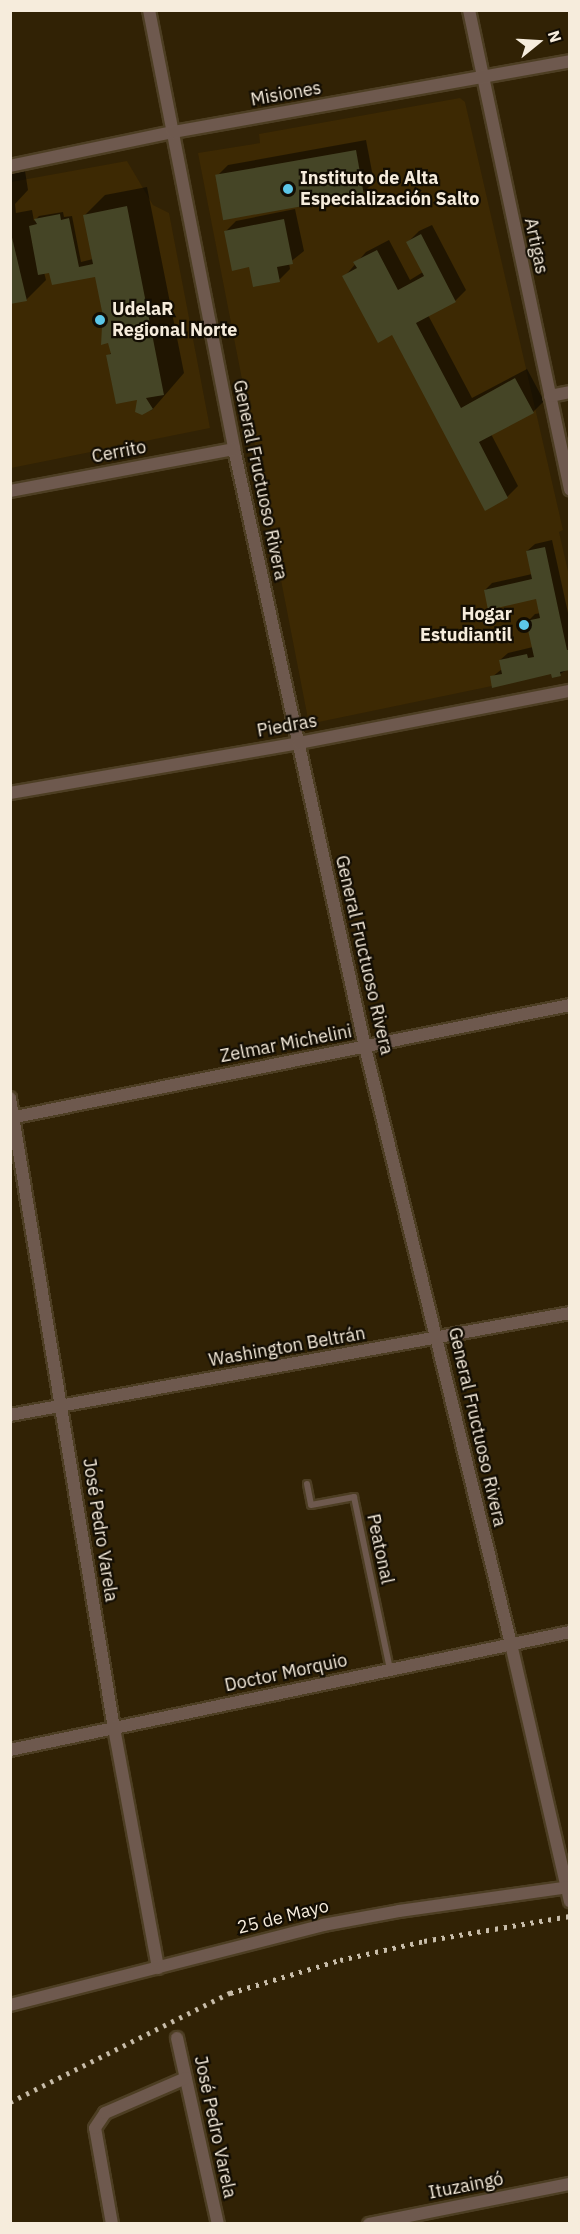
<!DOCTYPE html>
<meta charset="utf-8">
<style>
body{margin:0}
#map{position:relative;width:580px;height:2234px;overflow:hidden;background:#312205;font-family:"IBM Plex Sans",sans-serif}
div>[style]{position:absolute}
.built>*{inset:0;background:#3d2903}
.shadow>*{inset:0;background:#0007}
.building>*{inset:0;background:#454526;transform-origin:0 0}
.roads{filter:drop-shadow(2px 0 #4d3e23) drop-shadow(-2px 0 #4d3e23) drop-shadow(0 2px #4d3e23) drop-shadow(0 -2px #4d3e23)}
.lane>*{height:6px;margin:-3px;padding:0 3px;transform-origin:3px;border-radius:3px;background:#6e594e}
.street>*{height:12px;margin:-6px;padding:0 6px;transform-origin:6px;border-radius:6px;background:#6e594e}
.rail>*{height:4.5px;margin-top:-2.25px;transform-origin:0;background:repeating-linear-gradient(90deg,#c8bdaa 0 3px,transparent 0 9px)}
.dots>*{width:16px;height:16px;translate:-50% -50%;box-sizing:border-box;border:3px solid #130d03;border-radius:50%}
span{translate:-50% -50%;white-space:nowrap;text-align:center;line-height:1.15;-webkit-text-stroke:4.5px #130d03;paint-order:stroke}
.street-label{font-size:18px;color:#f6ecdc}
.poi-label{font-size:18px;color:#f6ecdc;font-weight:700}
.left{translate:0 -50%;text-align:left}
.right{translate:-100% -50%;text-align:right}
.frame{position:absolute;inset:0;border:12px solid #f6ecdc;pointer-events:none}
.north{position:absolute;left:508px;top:12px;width:60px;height:60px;-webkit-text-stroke:4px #130d03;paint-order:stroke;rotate:72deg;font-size:16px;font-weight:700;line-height:24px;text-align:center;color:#f6ecdc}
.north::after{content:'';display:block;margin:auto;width:21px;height:27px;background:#f6ecdc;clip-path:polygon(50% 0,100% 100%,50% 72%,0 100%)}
</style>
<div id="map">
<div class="built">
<div style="clip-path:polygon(460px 98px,465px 102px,563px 530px,559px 532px,570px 580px,569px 670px,309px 724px,198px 153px,260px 143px,259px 134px)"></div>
<div style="clip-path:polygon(127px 161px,153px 205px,169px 213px,210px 428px,11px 468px,11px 182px)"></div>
</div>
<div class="shadow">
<div style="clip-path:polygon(366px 140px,374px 182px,363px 193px,217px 176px,228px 165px)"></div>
<div style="clip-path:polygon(25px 171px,28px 190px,15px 204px,16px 213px,32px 210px,34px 221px,39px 216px,63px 212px,64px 217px,72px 216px,81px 262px,93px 259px,85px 215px,105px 195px,147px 187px,184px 373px,152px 410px,142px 413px,139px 398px,108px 356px,112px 352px,103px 327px,106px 324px,96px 274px,44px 272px,46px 280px,26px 300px,10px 303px,10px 174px)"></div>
<div style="clip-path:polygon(295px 209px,304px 251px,289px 263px,290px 269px,279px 280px,251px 265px,225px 232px,236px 221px)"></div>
<div style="clip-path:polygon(432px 225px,466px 290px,455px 301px,428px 315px,472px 398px,527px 369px,544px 401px,533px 412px,491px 434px,518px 486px,507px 497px,393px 333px,344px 277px,366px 252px,389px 240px,410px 280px,423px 272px,408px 242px,419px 231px)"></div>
<div style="clip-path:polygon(552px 540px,570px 622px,570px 668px,560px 674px,552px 672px,492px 677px,502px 669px,500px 660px,508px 653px,533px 647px,528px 621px,535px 614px,541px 613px,537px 597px,485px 590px,492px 583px,532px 574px,527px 551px,535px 544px)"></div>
</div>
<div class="building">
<div style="left:356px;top:150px;width:46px;height:143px;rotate:80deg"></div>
<div style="clip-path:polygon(127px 206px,164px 395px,146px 398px,153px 409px,142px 415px,135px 412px,137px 400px,116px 404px,106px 355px,111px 354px,108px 343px,101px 345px,102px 326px,105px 326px,95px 277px,52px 285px,49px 273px,38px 275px,29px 226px,37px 224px,34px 219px,60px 214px,61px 220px,69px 218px,79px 267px,93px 264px,83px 215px)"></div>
<div style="clip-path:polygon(284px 219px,293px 264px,277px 267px,280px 282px,253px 287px,249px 267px,232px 271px,224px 231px)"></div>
<div style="clip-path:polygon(10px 229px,27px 301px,10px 304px)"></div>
<div style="clip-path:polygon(421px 234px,456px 302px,416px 323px,461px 408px,515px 378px,534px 413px,479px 442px,508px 498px,485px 511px,392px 335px,378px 343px,342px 276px,357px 268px,353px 262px,377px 250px,398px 290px,424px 276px,406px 242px)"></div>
<div style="clip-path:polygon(545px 547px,567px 650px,570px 650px,570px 670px,560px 672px,561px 676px,552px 678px,551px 674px,492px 688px,490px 676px,502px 674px,499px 660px,527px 654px,528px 658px,534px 657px,526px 621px,540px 618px,536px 599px,488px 610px,484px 590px,532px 579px,526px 551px)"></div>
</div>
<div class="roads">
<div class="lane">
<div style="left:307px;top:1484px;width:21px;rotate:79deg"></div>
<div style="left:311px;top:1505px;width:44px;rotate:-10.5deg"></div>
<div style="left:354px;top:1497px;width:176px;rotate:78.2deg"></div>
</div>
<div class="street">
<div style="left:149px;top:10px;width:447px;rotate:79deg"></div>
<div style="left:234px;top:449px;width:612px;rotate:77.64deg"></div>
<div style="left:365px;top:1047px;width:615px;rotate:76.26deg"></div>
<div style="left:511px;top:1644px;width:264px;rotate:77.1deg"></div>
<div style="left:469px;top:10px;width:490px;rotate:78.1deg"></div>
<div style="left:10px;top:166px;width:167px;rotate:-11.8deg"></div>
<div style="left:173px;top:132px;width:403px;rotate:-10.1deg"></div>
<div style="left:550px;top:396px;width:20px;rotate:-11deg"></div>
<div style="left:10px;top:491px;width:228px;rotate:-10.6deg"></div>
<div style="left:10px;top:793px;width:293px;rotate:-9.8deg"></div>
<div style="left:299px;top:743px;width:276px;rotate:-10.9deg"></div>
<div style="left:10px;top:1098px;width:639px;rotate:80.63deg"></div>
<div style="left:114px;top:1728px;width:244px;rotate:79.6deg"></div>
<div style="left:10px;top:1118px;width:571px;rotate:-11.41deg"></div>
<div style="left:10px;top:1415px;width:569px;rotate:-10.32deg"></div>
<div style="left:10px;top:1750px;width:572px;rotate:-11.9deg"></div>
<div style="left:10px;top:2005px;width:323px;rotate:-14.3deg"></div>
<div style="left:323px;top:1925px;width:77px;rotate:-10.4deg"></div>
<div style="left:399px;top:1911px;width:173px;rotate:-8deg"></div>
<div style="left:177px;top:2038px;width:190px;rotate:77.6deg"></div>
<div style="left:112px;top:2224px;width:97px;rotate:-100deg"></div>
<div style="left:95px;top:2128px;width:18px;rotate:-56deg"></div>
<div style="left:105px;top:2113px;width:88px;rotate:-23.4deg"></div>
<div style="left:369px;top:2224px;width:205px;rotate:-11.3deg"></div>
</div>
</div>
<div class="rail">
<div style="left:10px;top:2102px;width:246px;rotate:-26.4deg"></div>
<div style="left:230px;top:1993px;width:115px;rotate:-16.7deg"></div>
<div style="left:340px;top:1960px;width:86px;rotate:-12.7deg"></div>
<div style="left:424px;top:1941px;width:148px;rotate:-9.7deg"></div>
</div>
<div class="dots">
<div style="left:288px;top:189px;background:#5cc7e8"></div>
<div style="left:100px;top:320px;background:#5cc7e8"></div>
<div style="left:524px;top:625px;background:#5cc7e8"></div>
</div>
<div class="street-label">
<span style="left:286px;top:94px;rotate:-10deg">Misiones</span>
<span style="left:536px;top:246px;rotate:78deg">Artigas</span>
<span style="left:119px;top:452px;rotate:-11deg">Cerrito</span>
<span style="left:260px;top:480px;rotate:78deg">General Fructuoso Rivera</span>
<span style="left:287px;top:726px;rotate:-10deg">Piedras</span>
<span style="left:364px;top:955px;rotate:77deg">General Fructuoso Rivera</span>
<span style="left:286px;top:1044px;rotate:-11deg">Zelmar Michelini</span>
<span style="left:287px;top:1347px;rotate:-10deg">Washington Beltrán</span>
<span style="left:477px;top:1427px;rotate:77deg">General Fructuoso Rivera</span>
<span style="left:100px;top:1530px;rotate:81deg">José Pedro Varela</span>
<span style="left:380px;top:1549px;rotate:78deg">Peatonal</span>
<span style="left:286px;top:1673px;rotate:-12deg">Doctor Morquio</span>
<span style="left:283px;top:1917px;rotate:-14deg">25 de Mayo</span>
<span style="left:215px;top:2127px;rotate:78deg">José Pedro Varela</span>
<span style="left:466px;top:2186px;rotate:-11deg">Ituzaingó</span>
</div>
<div class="poi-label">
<span class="left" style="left:300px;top:189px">Instituto de Alta<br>Especialización Salto</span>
<span class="left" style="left:112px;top:320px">UdelaR<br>Regional Norte</span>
<span class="right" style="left:512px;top:625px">Hogar<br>Estudiantil</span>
</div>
<div class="frame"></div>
<div class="north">N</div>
</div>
